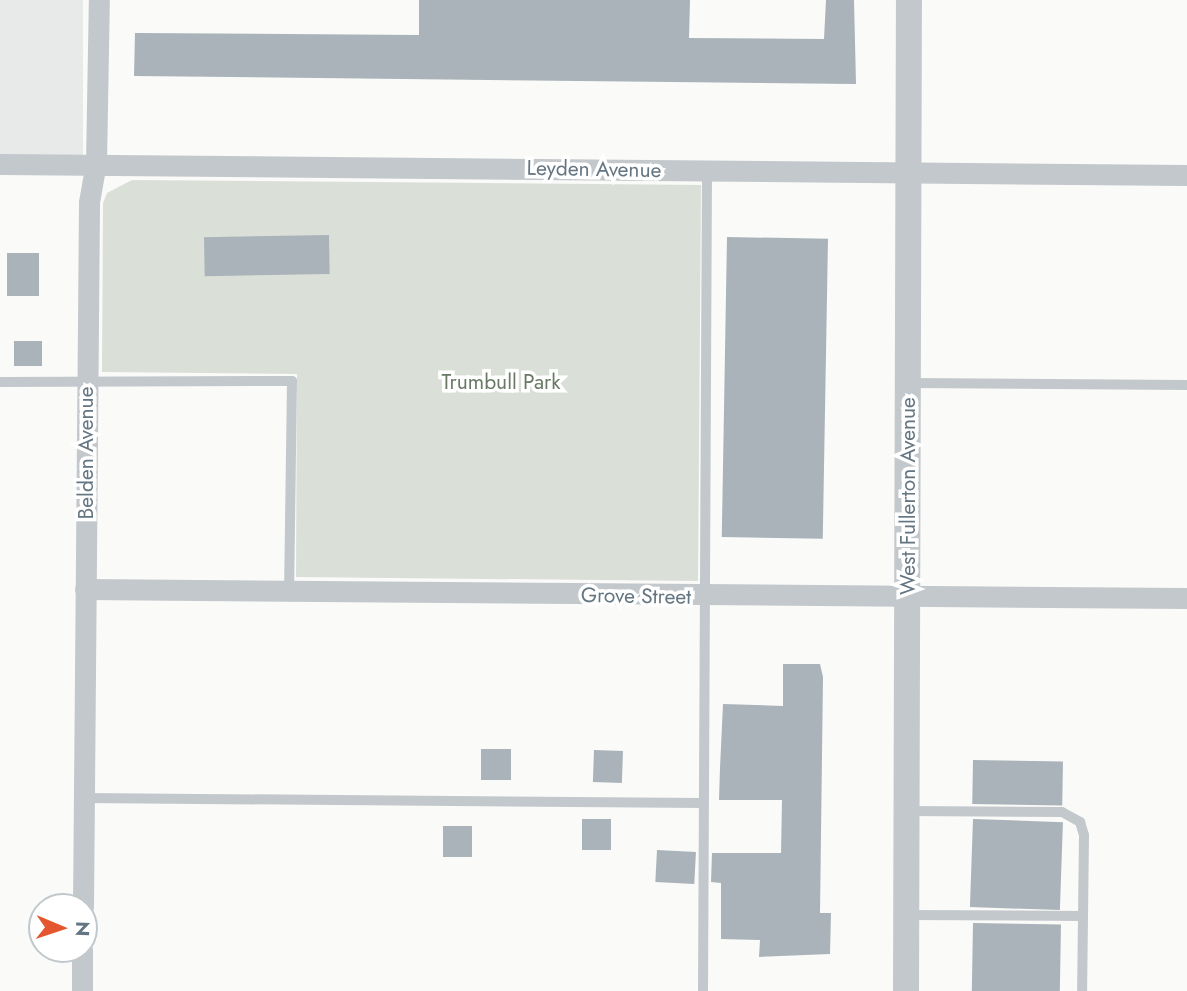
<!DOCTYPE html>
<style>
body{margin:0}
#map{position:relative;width:1187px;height:991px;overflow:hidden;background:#fafaf8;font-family:Jost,sans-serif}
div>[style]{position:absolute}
.built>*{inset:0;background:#e8e9e9;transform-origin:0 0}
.green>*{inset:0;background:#dadfd7}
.building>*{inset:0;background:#aab3b9;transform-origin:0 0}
.service>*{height:10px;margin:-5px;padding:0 5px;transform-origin:5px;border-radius:5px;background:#c3c8cc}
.minor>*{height:21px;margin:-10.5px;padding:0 10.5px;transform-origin:10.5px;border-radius:10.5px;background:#c3c8cc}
.tertiary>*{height:26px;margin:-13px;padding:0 13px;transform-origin:13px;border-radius:13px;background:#c3c8cc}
span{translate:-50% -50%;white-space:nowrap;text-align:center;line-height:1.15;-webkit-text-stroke:7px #fff;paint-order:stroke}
.street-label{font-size:21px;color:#657683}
.park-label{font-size:21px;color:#687a64}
.north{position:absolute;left:28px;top:893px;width:70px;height:70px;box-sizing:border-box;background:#fff;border:2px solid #c1c8cd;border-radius:50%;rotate:92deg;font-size:19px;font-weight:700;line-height:28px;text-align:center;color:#657683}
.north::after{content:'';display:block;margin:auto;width:24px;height:32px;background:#e4572e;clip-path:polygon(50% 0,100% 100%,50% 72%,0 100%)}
</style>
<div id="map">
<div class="built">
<div style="left:0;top:0;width:83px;height:158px"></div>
</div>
<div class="green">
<div style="clip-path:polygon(132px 180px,701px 185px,698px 581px,296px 577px,297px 374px,102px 372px,103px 203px,107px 193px)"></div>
</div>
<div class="building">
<div style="clip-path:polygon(419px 0,690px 0,689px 38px,824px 39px,826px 0,854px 0,856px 84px,134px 76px,135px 33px,419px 35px)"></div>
<div style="left:329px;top:235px;width:39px;height:125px;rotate:89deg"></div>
<div style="left:727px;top:237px;width:101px;height:300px;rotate:1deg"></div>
<div style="left:7px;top:253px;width:32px;height:43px"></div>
<div style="left:14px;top:341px;width:28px;height:25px"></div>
<div style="clip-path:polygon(783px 664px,820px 664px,823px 677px,820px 913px,831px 913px,830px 954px,759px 957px,760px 940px,721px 939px,721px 883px,711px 882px,712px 853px,781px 853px,782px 800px,719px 800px,720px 768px,723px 704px,783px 706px)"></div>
<div style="left:481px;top:749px;width:30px;height:31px"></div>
<div style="left:594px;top:750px;width:29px;height:32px;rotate:2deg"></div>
<div style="left:973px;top:760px;width:90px;height:44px;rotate:1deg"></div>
<div style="left:582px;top:819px;width:29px;height:31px"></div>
<div style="left:973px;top:819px;width:90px;height:88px;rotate:2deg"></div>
<div style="left:443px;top:826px;width:29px;height:31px"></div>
<div style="left:657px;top:850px;width:39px;height:32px;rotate:3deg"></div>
<div style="left:973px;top:923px;width:88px;height:68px;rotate:1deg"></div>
</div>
<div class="service">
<div style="left:0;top:382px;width:292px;rotate:-0.2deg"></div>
<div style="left:292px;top:381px;width:210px;rotate:90.8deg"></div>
<div style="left:909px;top:383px;width:278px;rotate:0.4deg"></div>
<div style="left:84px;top:798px;width:619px;rotate:0.46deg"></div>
<div style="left:907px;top:811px;width:155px;rotate:0.4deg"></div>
<div style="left:1062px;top:812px;width:21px;rotate:29deg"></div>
<div style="left:1080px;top:822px;width:14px;rotate:73deg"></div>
<div style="left:1084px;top:835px;width:156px;rotate:90.7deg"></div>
<div style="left:907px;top:915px;width:176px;rotate:0.3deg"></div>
<div style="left:703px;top:991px;width:821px;rotate:-89.72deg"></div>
</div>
<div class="minor">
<div style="left:0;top:164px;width:1187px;rotate:0.53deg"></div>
<div style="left:85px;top:589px;width:1102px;rotate:0.47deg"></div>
<div style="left:83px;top:907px;width:705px;rotate:-89.51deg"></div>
<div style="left:89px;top:202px;width:39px;rotate:-80deg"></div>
<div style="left:96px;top:164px;width:164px;rotate:-89deg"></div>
<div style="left:82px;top:991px;width:42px;rotate:-90deg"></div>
</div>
<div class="tertiary">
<div style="left:906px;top:991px;width:991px;rotate:-89.83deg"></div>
</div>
<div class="street-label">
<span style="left:594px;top:169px;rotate:1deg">Leyden Avenue</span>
<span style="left:86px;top:453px;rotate:-90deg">Belden Avenue</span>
<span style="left:908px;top:496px;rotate:-90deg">West Fullerton Avenue</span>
<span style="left:636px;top:596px;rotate:1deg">Grove Street</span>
</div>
<div class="park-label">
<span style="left:501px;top:382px">Trumbull Park</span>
</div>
<div class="north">N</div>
</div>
